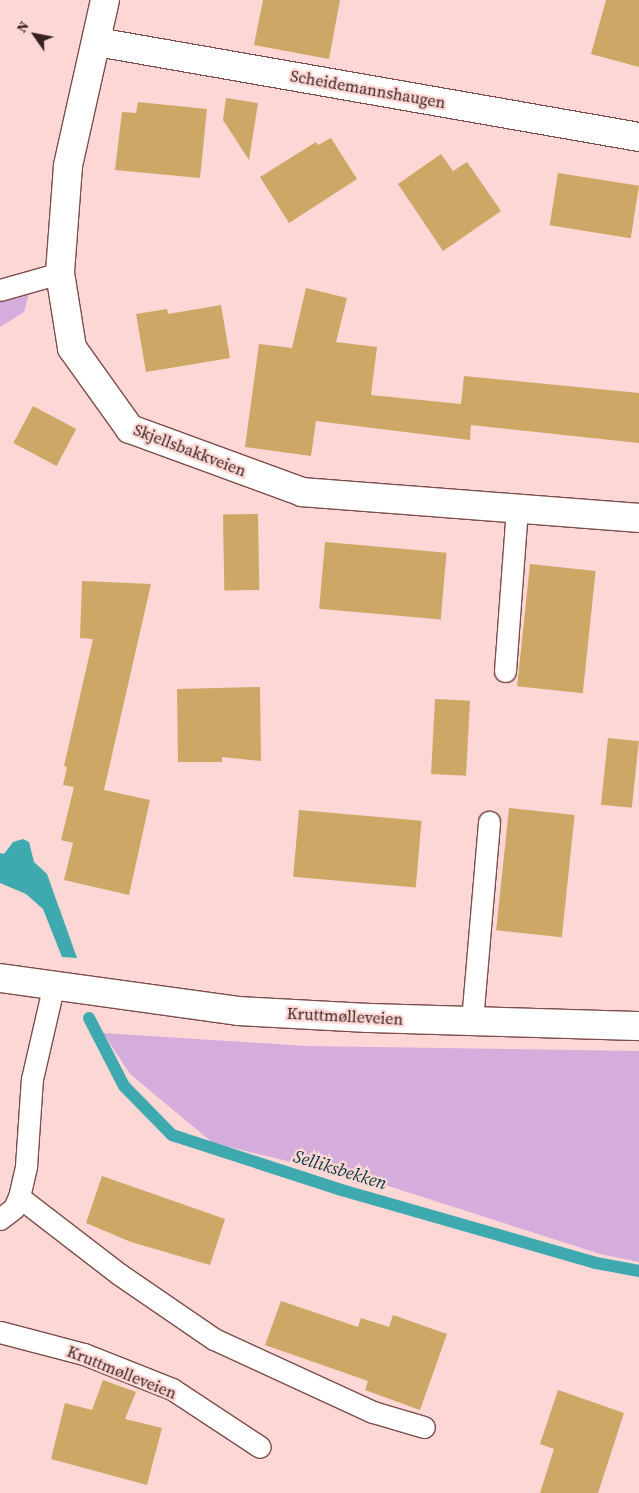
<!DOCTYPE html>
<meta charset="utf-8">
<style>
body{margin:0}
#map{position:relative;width:639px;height:1493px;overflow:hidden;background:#fcd7d5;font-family:"Source Serif 4",serif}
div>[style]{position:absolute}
.green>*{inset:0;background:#d5addd}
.water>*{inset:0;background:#3fa9b0}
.stream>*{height:12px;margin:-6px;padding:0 6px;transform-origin:6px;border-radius:6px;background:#3fa9b0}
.building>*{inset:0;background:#cda765;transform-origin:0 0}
.roads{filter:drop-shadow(1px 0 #7e4c4b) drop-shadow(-1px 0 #7e4c4b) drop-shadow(0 1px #7e4c4b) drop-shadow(0 -1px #7e4c4b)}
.lane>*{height:21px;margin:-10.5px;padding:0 10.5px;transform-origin:10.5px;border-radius:10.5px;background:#fff}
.street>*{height:28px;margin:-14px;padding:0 14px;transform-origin:14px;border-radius:14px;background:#fff}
span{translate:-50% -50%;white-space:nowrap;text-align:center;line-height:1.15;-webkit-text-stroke:4.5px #fcd7d5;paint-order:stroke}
.street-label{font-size:16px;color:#382221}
.water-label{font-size:18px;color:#073a3d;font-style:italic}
.north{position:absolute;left:10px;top:10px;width:50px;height:50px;-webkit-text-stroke:4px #fcd7d5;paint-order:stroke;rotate:303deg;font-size:14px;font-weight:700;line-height:20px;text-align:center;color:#382221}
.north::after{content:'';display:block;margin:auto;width:18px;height:22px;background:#382221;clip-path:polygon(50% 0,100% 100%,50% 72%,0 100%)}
</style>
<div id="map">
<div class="green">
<div style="clip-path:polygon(30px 290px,24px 312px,0 327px,0 297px)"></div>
<div style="clip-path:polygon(103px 1033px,307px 1046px,639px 1051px,639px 1262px,600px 1254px,382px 1184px,213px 1143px,130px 1074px)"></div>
</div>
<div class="water">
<div style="clip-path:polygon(23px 839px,29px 842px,34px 862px,47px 874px,77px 958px,62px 957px,43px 909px,26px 894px,0 883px,0 853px,4px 854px,13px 842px)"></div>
</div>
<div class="stream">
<div style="left:89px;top:1018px;width:76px;rotate:62.8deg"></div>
<div style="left:124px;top:1086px;width:69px;rotate:45.6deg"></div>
<div style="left:172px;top:1135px;width:175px;rotate:18deg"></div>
<div style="left:338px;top:1189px;width:268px;rotate:16deg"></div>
<div style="left:596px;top:1263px;width:44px;rotate:10.5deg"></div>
</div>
<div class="building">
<div style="clip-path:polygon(263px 0,340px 0,329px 59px,254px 45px)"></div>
<div style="clip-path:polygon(606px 0,639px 0,639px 67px,591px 54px)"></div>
<div style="clip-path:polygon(226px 98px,258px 103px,249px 160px,223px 120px)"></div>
<div style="clip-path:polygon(138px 102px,207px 109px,200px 178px,115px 170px,122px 112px,136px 113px)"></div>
<div style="clip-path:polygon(331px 138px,357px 179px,289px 223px,260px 177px,316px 142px,318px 145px)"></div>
<div style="clip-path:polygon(441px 154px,453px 171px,467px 162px,501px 211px,443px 251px,398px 184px)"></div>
<div style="left:558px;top:173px;width:82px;height:53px;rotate:9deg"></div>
<div style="clip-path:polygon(306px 288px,347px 298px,336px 342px,377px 347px,371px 395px,461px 404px,464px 376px,639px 393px,639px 443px,471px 425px,470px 440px,316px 421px,311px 456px,245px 447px,259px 344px,292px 348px)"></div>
<div style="clip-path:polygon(221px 305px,230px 358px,146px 372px,136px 314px,167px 309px,168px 314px)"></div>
<div style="left:33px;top:406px;width:49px;height:42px;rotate:28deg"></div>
<div style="left:258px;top:514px;width:76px;height:35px;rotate:89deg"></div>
<div style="left:325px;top:542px;width:122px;height:67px;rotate:5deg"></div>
<div style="left:530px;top:564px;width:66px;height:123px;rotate:6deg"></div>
<div style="clip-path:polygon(82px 581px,151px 584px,104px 790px,150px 800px,129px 895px,64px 880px,73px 843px,61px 840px,74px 787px,63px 785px,67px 767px,64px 766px,93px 639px,80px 638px)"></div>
<div style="clip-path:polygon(260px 687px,261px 761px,222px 757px,222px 762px,178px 762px,177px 689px)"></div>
<div style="left:435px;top:699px;width:35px;height:75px;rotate:3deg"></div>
<div style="left:608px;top:738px;width:31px;height:67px;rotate:6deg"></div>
<div style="left:509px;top:808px;width:66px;height:123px;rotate:6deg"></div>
<div style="left:299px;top:810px;width:123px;height:67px;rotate:5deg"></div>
<div style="clip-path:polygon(102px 1176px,225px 1219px,210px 1265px,131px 1242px,86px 1223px)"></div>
<div style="clip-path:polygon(281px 1301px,358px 1327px,361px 1318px,389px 1327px,393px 1315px,447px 1334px,420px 1410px,365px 1390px,368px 1381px,265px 1345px)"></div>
<div style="clip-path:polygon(103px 1380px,136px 1392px,125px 1419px,162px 1428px,147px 1485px,51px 1459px,65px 1403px,92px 1410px)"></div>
<div style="clip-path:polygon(558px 1390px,624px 1413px,598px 1493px,540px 1493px,554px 1449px,540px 1444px)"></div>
</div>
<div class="roads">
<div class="lane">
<div style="left:0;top:290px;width:62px;rotate:-15.8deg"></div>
<div style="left:505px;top:671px;width:163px;rotate:-85.8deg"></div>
<div style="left:472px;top:1021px;width:200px;rotate:-85.1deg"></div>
<div style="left:19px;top:1197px;width:126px;rotate:37.6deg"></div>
<div style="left:119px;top:1274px;width:115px;rotate:34.4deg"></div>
<div style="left:214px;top:1339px;width:175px;rotate:24.7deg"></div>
<div style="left:373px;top:1412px;width:53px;rotate:16.4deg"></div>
<div style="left:0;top:1219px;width:18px;rotate:-38deg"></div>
<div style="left:14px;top:1208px;width:12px;rotate:-66deg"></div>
<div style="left:19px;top:1197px;width:32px;rotate:-77deg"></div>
<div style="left:26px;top:1166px;width:87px;rotate:-86.1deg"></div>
<div style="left:32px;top:1079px;width:98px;rotate:-77deg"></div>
<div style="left:0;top:1332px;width:87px;rotate:14.7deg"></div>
<div style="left:84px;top:1354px;width:95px;rotate:21.7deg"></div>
<div style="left:172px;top:1389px;width:105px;rotate:33.4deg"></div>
</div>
<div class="street">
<div style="left:105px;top:0;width:170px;rotate:102.6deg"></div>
<div style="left:68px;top:166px;width:107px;rotate:94.3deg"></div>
<div style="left:60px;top:273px;width:76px;rotate:80.9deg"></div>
<div style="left:72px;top:348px;width:100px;rotate:54.4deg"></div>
<div style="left:130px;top:429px;width:183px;rotate:20.1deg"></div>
<div style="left:302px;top:492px;width:338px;rotate:4.4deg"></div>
<div style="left:97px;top:42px;width:550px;rotate:9.94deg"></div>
<div style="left:0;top:978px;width:240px;rotate:7.9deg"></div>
<div style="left:238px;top:1011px;width:130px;rotate:3.1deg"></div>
<div style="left:368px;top:1018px;width:271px;rotate:1.7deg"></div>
</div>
</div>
<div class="street-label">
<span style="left:368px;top:89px;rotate:10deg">Scheidemannshaugen</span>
<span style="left:190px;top:450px;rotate:21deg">Skjellsbakkveien</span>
<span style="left:345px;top:1016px;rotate:3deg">Kruttmølleveien</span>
<span style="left:122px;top:1372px;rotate:22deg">Kruttmølleveien</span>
</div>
<div class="water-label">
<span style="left:340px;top:1170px;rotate:17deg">Selliksbekken</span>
</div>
<div class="north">N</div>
</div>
